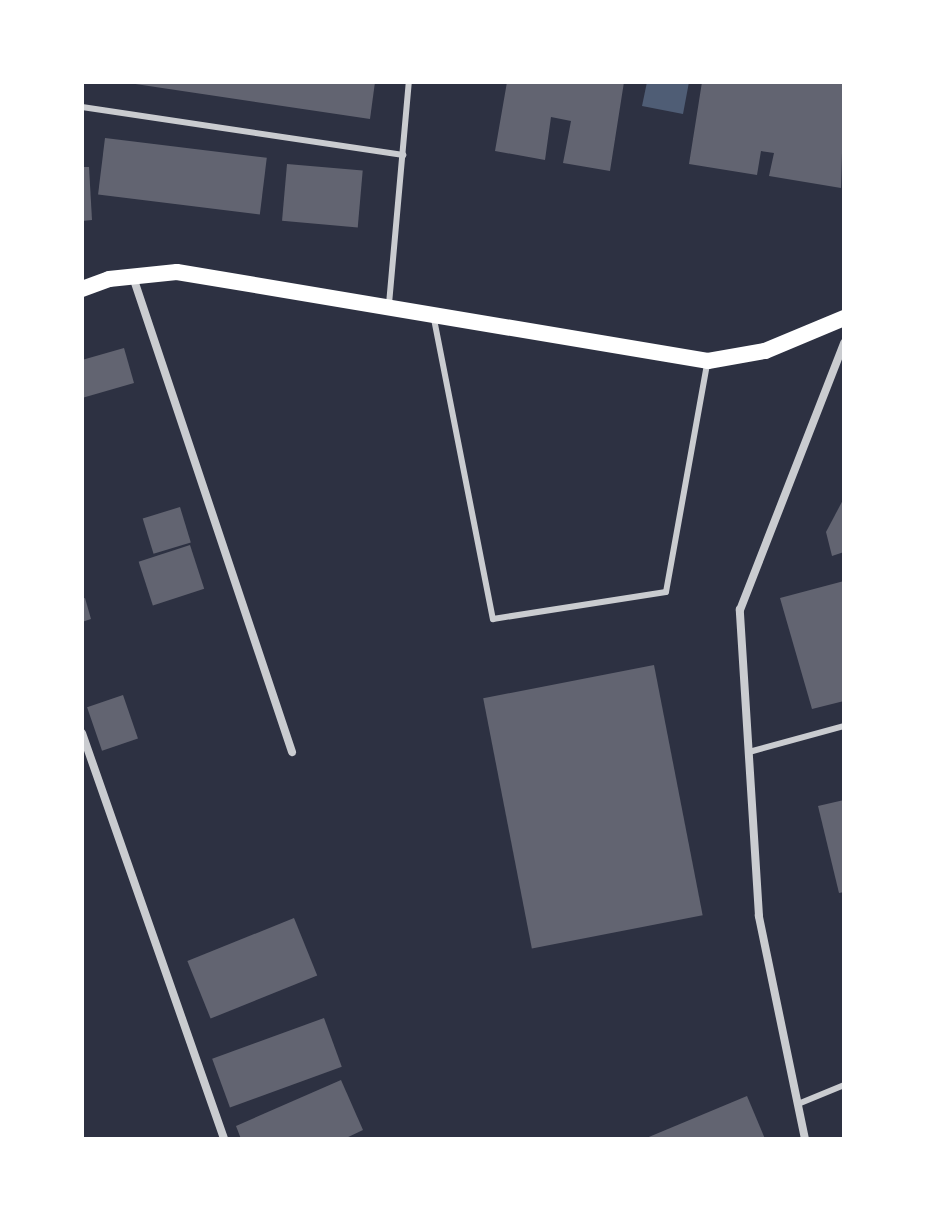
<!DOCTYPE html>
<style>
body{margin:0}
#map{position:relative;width:926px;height:1221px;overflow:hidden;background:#2d3142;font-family:Helvetica,sans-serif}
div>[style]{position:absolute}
.water>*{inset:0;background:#4f5d75}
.building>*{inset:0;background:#626471;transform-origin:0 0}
.service>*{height:6px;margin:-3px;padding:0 3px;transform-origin:3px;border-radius:3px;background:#caccd0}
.minor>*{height:8px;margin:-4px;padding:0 4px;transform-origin:4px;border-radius:4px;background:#caccd0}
.secondary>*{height:16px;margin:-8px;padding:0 8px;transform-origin:8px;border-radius:8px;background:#fff}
span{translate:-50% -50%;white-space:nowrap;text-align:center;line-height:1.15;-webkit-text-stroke:6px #fff;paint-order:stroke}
.frame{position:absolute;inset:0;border:84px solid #fff;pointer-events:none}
</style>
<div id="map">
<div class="water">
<div style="clip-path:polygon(647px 82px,689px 82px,683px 114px,642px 106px)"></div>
</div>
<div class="building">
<div style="clip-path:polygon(122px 82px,375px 82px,370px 119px)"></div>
<div style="clip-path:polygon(507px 82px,624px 82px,610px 171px,563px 163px,571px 121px,551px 117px,545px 160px,495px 151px)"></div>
<div style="clip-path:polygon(702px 82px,844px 82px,841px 188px,769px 176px,774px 153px,761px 151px,757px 175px,689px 164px)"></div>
<div style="left:105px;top:138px;width:163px;height:57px;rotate:7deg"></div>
<div style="left:287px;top:164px;width:76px;height:57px;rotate:5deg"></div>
<div style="clip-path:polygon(82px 167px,89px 167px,92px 220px,82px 221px)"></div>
<div style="clip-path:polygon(124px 348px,134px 383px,82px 398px,82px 360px)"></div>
<div style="clip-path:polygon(844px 498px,844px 552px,832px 556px,826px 532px)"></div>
<div style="left:180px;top:507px;width:37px;height:39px;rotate:73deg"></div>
<div style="left:190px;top:545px;width:46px;height:54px;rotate:72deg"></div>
<div style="clip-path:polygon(844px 581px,844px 701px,812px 709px,780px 598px)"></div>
<div style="clip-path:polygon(85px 598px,91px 619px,82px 622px,82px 599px)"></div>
<div style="left:654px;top:665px;width:255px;height:174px;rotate:79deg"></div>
<div style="left:123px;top:695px;width:46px;height:38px;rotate:71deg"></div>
<div style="clip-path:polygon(844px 800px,844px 892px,839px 893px,818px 806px)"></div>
<div style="left:294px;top:918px;width:62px;height:115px;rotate:68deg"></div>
<div style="left:324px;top:1018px;width:52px;height:119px;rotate:70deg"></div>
<div style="clip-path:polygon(341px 1080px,363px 1130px,344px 1139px,241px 1139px,236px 1126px)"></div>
<div style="clip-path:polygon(747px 1096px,765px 1139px,644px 1139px)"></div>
</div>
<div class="service">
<div style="left:82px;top:107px;width:325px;rotate:8.5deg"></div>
<div style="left:389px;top:304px;width:223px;rotate:-84.9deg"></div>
<div style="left:434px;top:319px;width:306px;rotate:78.9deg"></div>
<div style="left:493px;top:619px;width:175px;rotate:-8.9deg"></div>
<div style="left:666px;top:592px;width:232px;rotate:-79.8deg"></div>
<div style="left:749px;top:752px;width:98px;rotate:-15.3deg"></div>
<div style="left:798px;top:1104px;width:50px;rotate:-22.4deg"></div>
</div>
<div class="minor">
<div style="left:133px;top:277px;width:501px;rotate:71.49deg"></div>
<div style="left:82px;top:733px;width:430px;rotate:70.7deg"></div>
<div style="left:805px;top:1139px;width:228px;rotate:-101.7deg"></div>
<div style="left:759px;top:916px;width:307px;rotate:-93.6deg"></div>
<div style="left:740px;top:610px;width:287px;rotate:-68.7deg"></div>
</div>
<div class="secondary">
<div style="left:82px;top:289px;width:29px;rotate:-20deg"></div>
<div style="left:109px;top:279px;width:68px;rotate:-5.9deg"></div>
<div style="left:177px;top:272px;width:538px;rotate:9.51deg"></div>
<div style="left:708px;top:361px;width:58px;rotate:-10deg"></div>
<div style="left:765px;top:351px;width:86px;rotate:-22.7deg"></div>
</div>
<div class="frame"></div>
</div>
